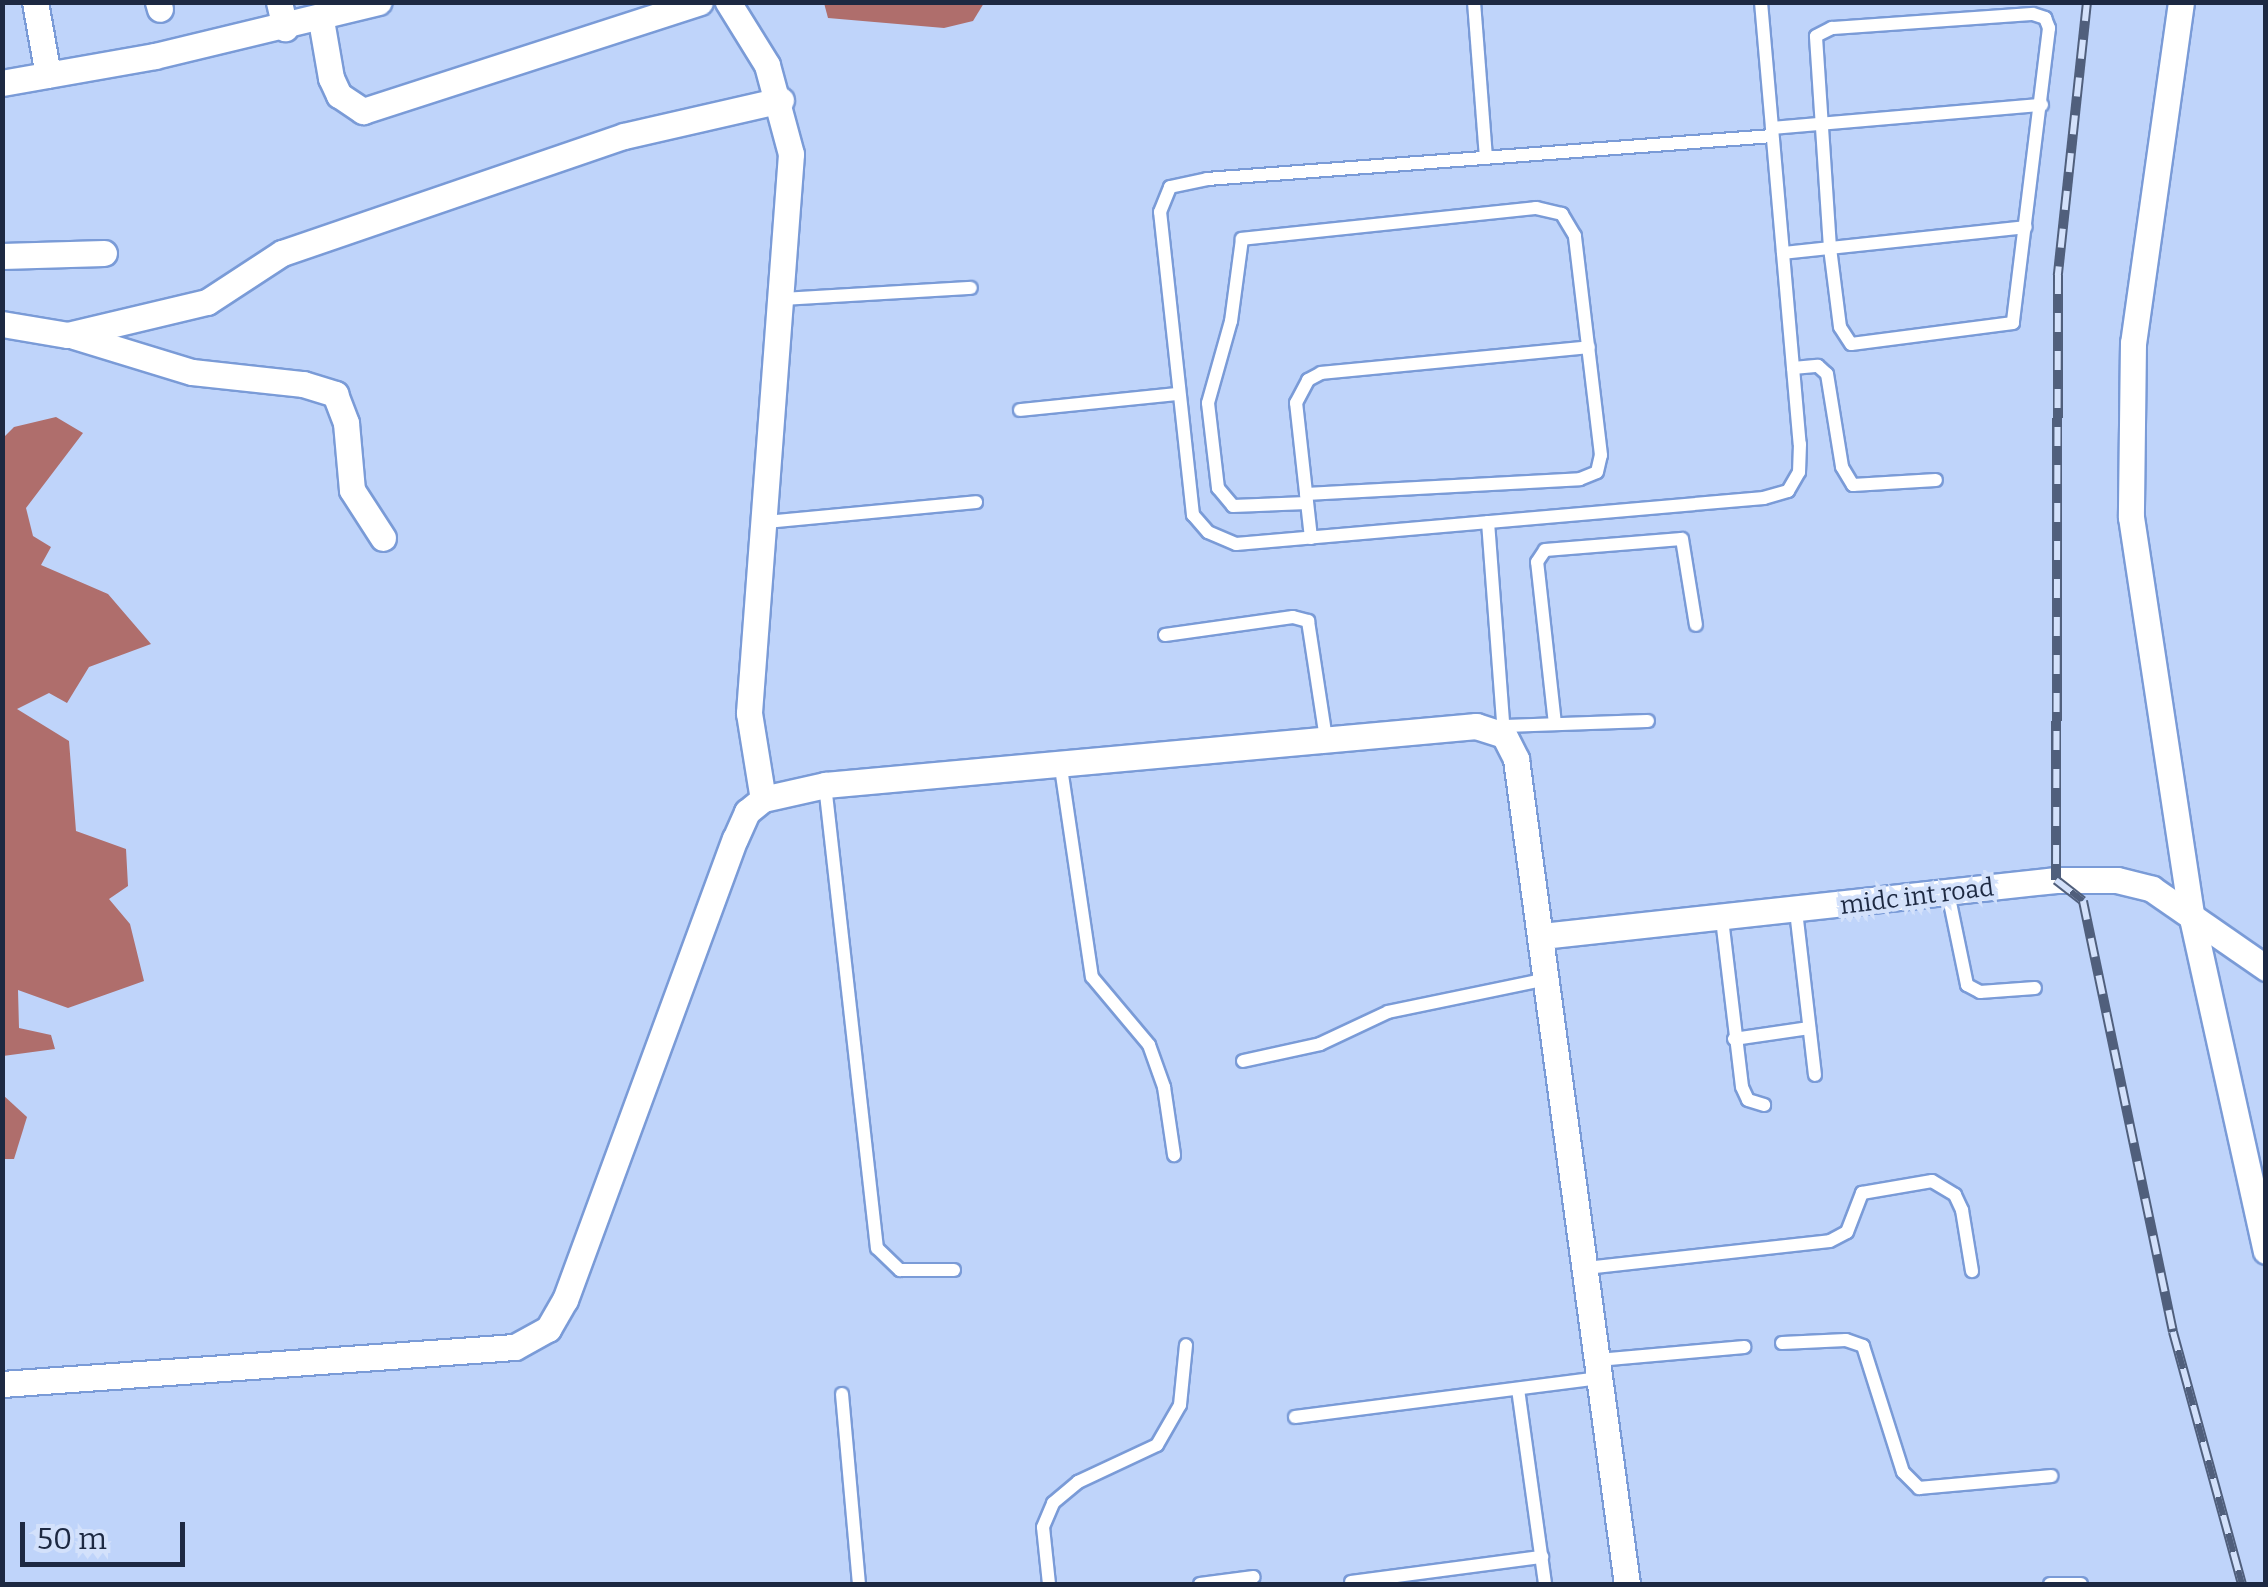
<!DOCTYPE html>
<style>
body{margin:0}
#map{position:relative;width:2268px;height:1587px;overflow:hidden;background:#bfd4fa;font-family:Bitter,serif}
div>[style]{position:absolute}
.water>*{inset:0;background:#af6e6c}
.roads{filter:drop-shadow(2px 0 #7a9bd7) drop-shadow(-2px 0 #7a9bd7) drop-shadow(0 2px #7a9bd7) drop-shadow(0 -2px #7a9bd7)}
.service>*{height:12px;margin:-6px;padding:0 6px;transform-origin:6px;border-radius:6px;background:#fff}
.minor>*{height:25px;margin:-12.5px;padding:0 12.5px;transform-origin:12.5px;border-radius:12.5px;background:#fff}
.rail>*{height:10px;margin-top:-5px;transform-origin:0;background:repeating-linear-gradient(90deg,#d3e1fb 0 19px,#505f7c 0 38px);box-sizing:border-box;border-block:2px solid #505f7c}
span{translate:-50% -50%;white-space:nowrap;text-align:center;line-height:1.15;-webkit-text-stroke:8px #d3e1fb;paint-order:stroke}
.street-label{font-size:25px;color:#1d2942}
.frame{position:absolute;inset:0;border:5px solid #1d2942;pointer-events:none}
.scale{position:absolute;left:20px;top:1522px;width:165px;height:45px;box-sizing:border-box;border:5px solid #1d2942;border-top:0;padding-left:12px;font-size:30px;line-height:35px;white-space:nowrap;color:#1d2942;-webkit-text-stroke:8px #d3e1fb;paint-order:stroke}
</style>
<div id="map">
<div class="water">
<div style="clip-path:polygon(824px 3px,825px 2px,984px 3px,973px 21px,944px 28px,828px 18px)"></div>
<div style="clip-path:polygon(56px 417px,83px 433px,26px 508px,33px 536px,51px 547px,41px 565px,108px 594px,151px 644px,89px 667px,67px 703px,49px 693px,17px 709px,69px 741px,76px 831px,126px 849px,128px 886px,109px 899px,130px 924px,144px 981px,68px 1008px,18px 990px,19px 1028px,51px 1035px,55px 1049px,3px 1056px,3px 438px,14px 427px)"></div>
<div style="clip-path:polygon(3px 1095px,27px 1117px,14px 1159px,3px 1159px)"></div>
</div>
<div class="roads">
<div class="service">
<div style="left:1474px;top:2px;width:156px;rotate:85.6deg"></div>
<div style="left:1761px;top:2px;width:444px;rotate:85deg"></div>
<div style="left:1800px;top:444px;width:28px;rotate:92deg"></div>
<div style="left:1799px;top:472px;width:22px;rotate:120deg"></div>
<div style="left:1788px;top:491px;width:25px;rotate:164deg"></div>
<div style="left:1764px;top:498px;width:530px;rotate:175.02deg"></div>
<div style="left:1236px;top:544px;width:30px;rotate:-157deg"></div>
<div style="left:1208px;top:532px;width:23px;rotate:-131deg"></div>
<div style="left:1193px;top:515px;width:305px;rotate:-96.2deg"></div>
<div style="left:1160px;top:212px;width:27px;rotate:-68deg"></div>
<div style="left:1170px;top:187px;width:38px;rotate:-12deg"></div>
<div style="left:1207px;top:179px;width:567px;rotate:-4.35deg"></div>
<div style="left:2033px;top:14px;width:13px;rotate:18deg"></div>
<div style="left:2045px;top:18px;width:11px;rotate:68deg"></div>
<div style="left:2049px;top:28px;width:297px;rotate:97deg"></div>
<div style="left:2013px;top:323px;width:163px;rotate:172.6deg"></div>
<div style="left:1851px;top:344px;width:20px;rotate:-123deg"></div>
<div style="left:1840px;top:327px;width:80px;rotate:-97.2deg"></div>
<div style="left:1830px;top:248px;width:212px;rotate:-93.8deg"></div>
<div style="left:1816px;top:36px;width:18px;rotate:-27deg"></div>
<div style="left:1832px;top:28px;width:201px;rotate:-4deg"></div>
<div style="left:1772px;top:128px;width:271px;rotate:-4.9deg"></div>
<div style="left:1783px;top:253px;width:244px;rotate:-6.1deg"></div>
<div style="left:784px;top:299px;width:187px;rotate:-3.4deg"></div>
<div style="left:1793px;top:368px;width:25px;rotate:-5deg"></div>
<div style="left:1818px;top:366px;width:12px;rotate:42deg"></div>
<div style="left:1827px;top:374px;width:94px;rotate:80.8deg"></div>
<div style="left:1842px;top:467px;width:21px;rotate:59deg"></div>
<div style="left:1853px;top:485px;width:83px;rotate:-3.4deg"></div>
<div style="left:1020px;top:410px;width:159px;rotate:-5.8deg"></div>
<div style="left:1306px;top:494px;width:274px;rotate:-3.1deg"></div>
<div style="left:1580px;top:479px;width:18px;rotate:-22deg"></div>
<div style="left:1597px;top:472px;width:17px;rotate:-77deg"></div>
<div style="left:1601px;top:455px;width:221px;rotate:-96.8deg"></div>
<div style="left:1575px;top:236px;width:26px;rotate:-121deg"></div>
<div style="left:1562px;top:214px;width:27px;rotate:-167deg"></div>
<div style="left:1536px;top:208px;width:296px;rotate:174deg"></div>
<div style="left:1242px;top:239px;width:83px;rotate:97.6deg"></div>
<div style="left:1231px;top:321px;width:85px;rotate:105.7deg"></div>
<div style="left:1208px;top:403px;width:86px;rotate:83.3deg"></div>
<div style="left:1218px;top:488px;width:23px;rotate:50deg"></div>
<div style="left:1233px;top:506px;width:74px;rotate:-2.3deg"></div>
<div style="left:766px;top:522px;width:211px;rotate:-5.4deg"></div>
<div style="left:1488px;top:522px;width:213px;rotate:85.7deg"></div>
<div style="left:1311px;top:538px;width:136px;rotate:-96.3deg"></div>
<div style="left:1296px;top:403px;width:26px;rotate:-62deg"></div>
<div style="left:1308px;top:380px;width:15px;rotate:-28deg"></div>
<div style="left:1321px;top:373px;width:269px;rotate:-5.5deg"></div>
<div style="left:1165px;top:635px;width:129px;rotate:-8deg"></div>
<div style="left:1293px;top:617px;width:16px;rotate:15deg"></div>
<div style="left:1308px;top:621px;width:119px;rotate:81.3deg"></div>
<div style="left:1555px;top:724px;width:163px;rotate:-96.3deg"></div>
<div style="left:1537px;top:562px;width:14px;rotate:-56deg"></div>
<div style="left:1545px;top:550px;width:137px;rotate:-4.6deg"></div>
<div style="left:1682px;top:539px;width:87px;rotate:80.8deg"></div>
<div style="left:1504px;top:726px;width:144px;rotate:-2deg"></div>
<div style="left:1060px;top:761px;width:218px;rotate:81.6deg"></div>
<div style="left:1092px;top:977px;width:89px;rotate:50deg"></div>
<div style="left:1149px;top:1045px;width:45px;rotate:70.3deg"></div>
<div style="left:1164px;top:1087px;width:69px;rotate:81.6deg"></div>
<div style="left:825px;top:785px;width:466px;rotate:83.6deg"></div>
<div style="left:877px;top:1248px;width:32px;rotate:44deg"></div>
<div style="left:900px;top:1270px;width:54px"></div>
<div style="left:1948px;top:893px;width:94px;rotate:78.3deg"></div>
<div style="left:1967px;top:985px;width:15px;rotate:28deg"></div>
<div style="left:1980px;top:992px;width:55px;rotate:-4.2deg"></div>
<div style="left:1796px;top:911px;width:165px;rotate:83.4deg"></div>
<div style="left:1722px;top:919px;width:169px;rotate:83.2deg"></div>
<div style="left:1742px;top:1087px;width:14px;rotate:65deg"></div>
<div style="left:1748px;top:1100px;width:17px;rotate:17deg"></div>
<div style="left:1734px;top:1039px;width:76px;rotate:-8.3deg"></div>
<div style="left:1243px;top:1061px;width:79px;rotate:-12.4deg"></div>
<div style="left:1320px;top:1044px;width:75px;rotate:-25.2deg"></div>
<div style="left:1388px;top:1012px;width:162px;rotate:-11.7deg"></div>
<div style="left:1586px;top:1268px;width:245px;rotate:-6.3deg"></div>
<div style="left:1830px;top:1241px;width:19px;rotate:-28deg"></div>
<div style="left:1847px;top:1232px;width:42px;rotate:-69deg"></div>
<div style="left:1862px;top:1193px;width:71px;rotate:-9.7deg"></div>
<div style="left:1932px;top:1181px;width:27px;rotate:31deg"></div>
<div style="left:1955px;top:1195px;width:17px;rotate:65deg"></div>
<div style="left:1962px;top:1210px;width:62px;rotate:80.7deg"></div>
<div style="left:1782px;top:1343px;width:64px;rotate:-2.7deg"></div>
<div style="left:1846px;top:1340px;width:18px;rotate:19deg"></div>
<div style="left:1863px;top:1346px;width:132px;rotate:72.4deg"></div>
<div style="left:1903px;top:1472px;width:23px;rotate:45deg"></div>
<div style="left:1919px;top:1488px;width:133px;rotate:-5.2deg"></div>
<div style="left:1598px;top:1360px;width:147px;rotate:-5.1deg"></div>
<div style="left:1518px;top:1389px;width:197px;rotate:82.1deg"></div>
<div style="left:842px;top:1394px;width:191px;rotate:84.9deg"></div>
<div style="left:1295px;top:1417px;width:307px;rotate:-7.3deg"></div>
<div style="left:1351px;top:1582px;width:193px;rotate:-7.5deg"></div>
<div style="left:1049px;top:1584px;width:57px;rotate:-96deg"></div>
<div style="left:1043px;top:1527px;width:26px;rotate:-67deg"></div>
<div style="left:1053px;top:1503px;width:33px;rotate:-40deg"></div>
<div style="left:1078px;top:1482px;width:87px;rotate:-25.1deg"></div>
<div style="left:1157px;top:1445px;width:46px;rotate:-60.1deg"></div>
<div style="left:1180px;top:1405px;width:60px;rotate:-84.3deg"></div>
<div style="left:1200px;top:1584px;width:54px;rotate:-7.4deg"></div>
<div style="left:2050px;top:1584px;width:31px"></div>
</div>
<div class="minor">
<div style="left:35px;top:2px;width:74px;rotate:79.9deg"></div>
<div style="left:158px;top:2px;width:7px;rotate:74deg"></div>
<div style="left:279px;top:2px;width:27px;rotate:77deg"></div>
<div style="left:728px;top:2px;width:74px;rotate:58.2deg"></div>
<div style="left:767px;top:65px;width:92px;rotate:74.9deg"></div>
<div style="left:791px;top:154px;width:561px;rotate:94.3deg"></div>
<div style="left:749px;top:713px;width:87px;rotate:80.8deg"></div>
<div style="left:2181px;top:2px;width:344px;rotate:98deg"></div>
<div style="left:2133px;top:343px;width:174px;rotate:90.7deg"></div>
<div style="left:2131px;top:517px;width:406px;rotate:81.4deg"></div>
<div style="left:2192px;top:918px;width:341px;rotate:77.5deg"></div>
<div style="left:321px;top:20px;width:59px;rotate:80.2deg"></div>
<div style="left:331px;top:78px;width:19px;rotate:65deg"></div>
<div style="left:339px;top:95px;width:29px;rotate:34deg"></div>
<div style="left:363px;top:111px;width:354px;rotate:-17.9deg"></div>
<div style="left:2px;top:83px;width:155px;rotate:-10deg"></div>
<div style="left:155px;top:56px;width:230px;rotate:-13.6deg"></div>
<div style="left:2px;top:256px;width:102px;rotate:-1.7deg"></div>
<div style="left:2px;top:324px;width:67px;rotate:9.5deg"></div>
<div style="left:68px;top:335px;width:143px;rotate:-13.4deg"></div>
<div style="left:207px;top:302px;width:90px;rotate:-33.2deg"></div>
<div style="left:282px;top:253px;width:361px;rotate:-18.9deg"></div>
<div style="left:624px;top:136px;width:161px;rotate:-12.9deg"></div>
<div style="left:74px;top:336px;width:123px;rotate:17deg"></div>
<div style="left:192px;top:372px;width:112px;rotate:6.2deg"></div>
<div style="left:303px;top:384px;width:34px;rotate:17deg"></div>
<div style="left:335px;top:394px;width:31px;rotate:69deg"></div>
<div style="left:346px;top:423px;width:67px;rotate:84.9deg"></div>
<div style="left:352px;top:490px;width:57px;rotate:57.1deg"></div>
<div style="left:1542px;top:936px;width:517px;rotate:-6.22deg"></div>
<div style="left:2056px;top:880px;width:61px"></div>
<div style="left:2117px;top:880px;width:36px;rotate:14deg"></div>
<div style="left:2152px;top:889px;width:139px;rotate:34.7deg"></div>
<div style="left:2px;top:1384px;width:514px;rotate:-4.13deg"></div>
<div style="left:515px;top:1347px;width:38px;rotate:-29deg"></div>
<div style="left:548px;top:1329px;width:34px;rotate:-60deg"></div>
<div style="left:565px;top:1300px;width:491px;rotate:-69.8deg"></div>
<div style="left:735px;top:839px;width:30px;rotate:-66deg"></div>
<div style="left:747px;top:812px;width:21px;rotate:-39deg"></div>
<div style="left:763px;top:799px;width:64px;rotate:-12.7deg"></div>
<div style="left:825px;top:785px;width:654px;rotate:-5.18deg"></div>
<div style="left:1476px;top:726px;width:29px;rotate:18deg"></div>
<div style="left:1504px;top:735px;width:27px;rotate:63deg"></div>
<div style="left:1516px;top:759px;width:832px;rotate:82.34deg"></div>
</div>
</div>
<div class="rail">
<div style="left:2087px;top:2px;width:275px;rotate:96.1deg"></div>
<div style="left:2058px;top:275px;width:605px;rotate:90.19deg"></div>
<div style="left:2056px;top:880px;width:34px;rotate:38deg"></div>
<div style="left:2083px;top:901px;width:440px;rotate:78.2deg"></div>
<div style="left:2173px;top:1332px;width:261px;rotate:74.7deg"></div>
</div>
<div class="street-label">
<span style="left:1917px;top:897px;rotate:-7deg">midc int road</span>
</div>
<div class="frame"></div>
<div class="scale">50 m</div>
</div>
